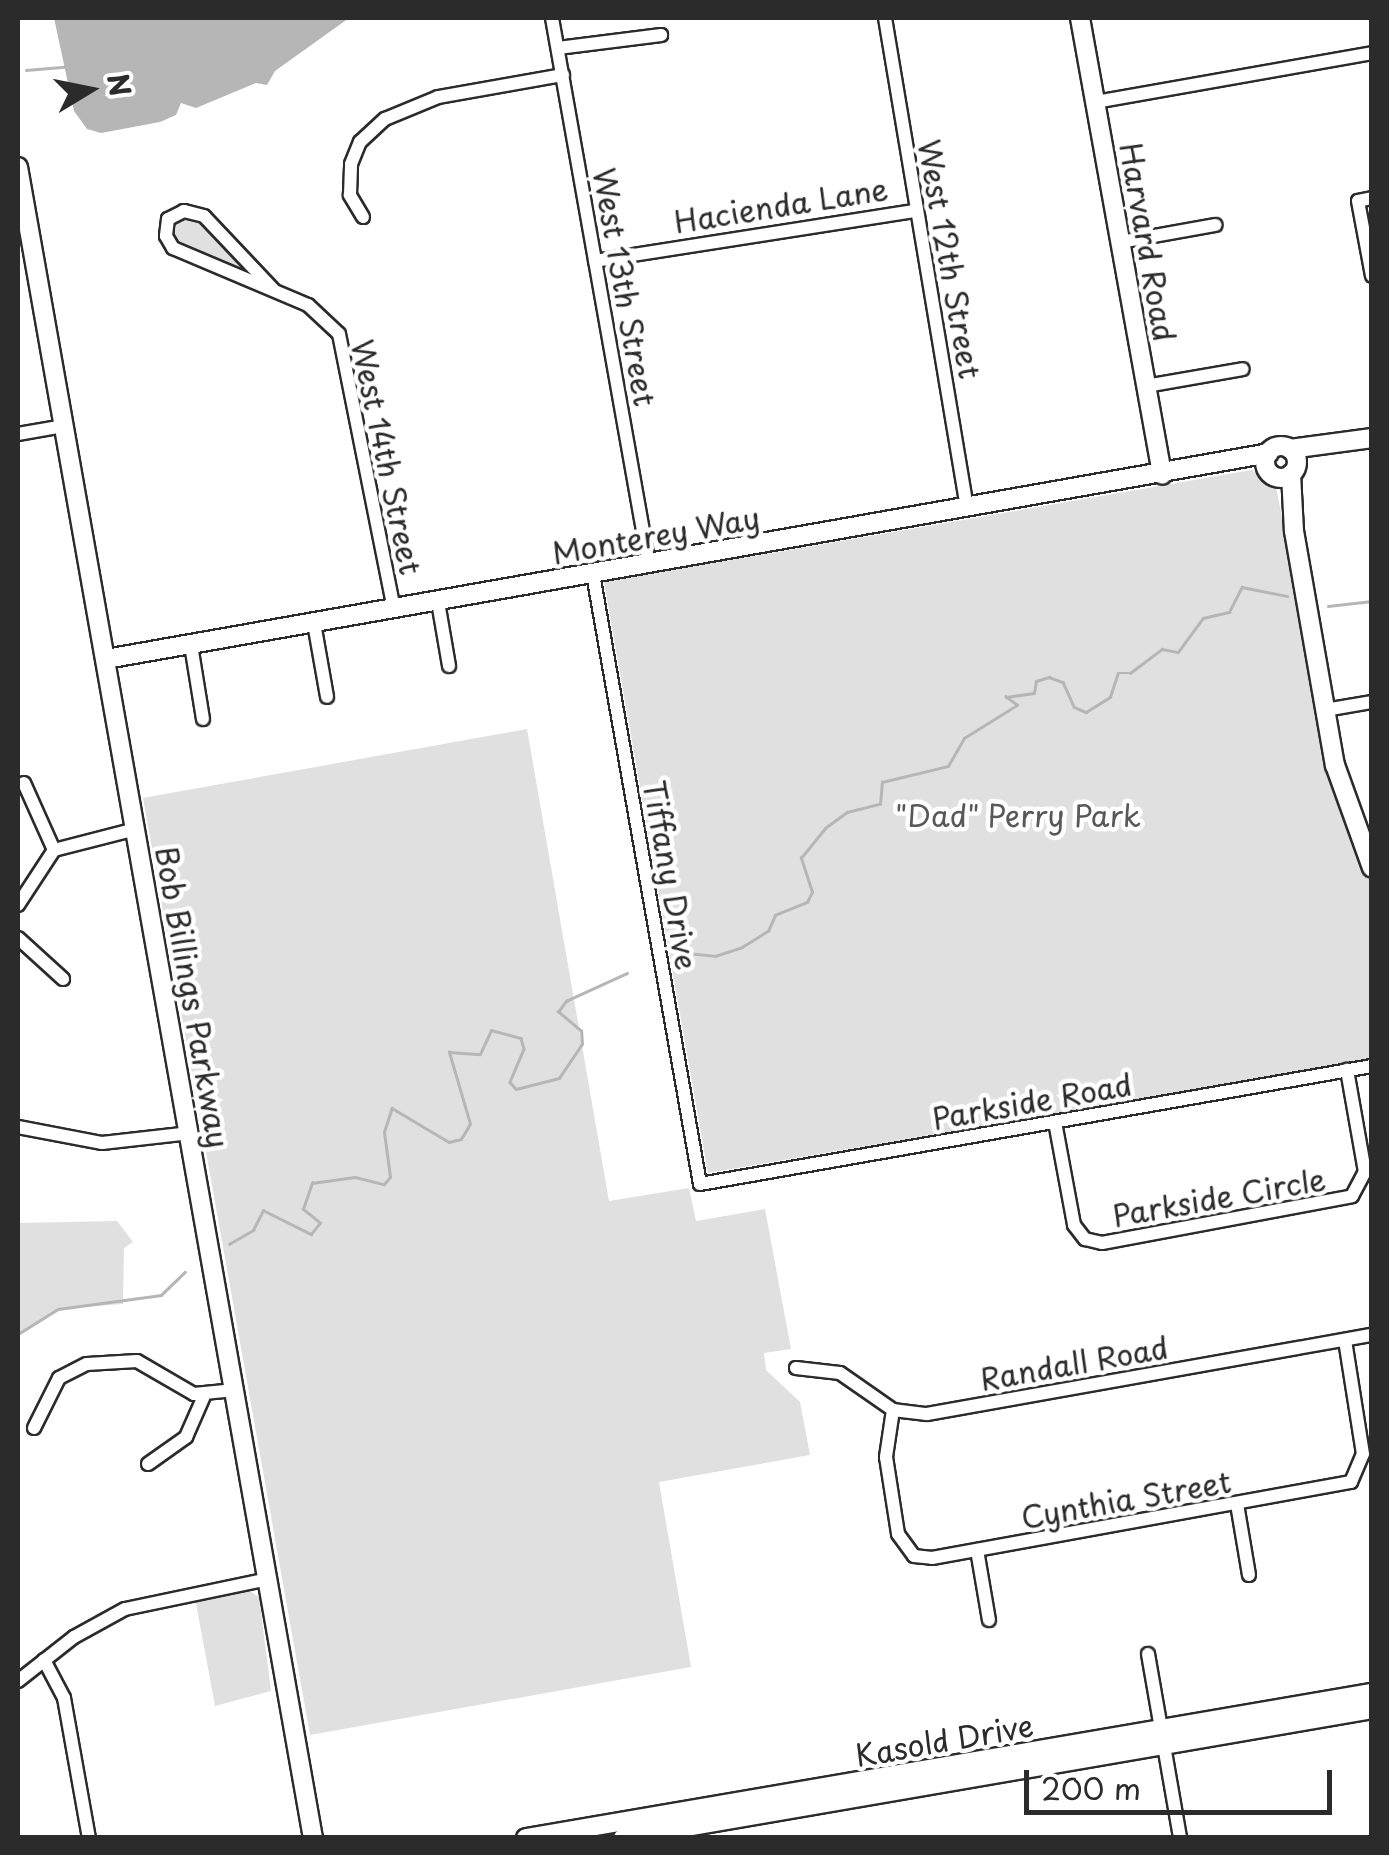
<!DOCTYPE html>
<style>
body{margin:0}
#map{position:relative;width:1389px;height:1855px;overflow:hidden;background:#fff;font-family:"Playpen Sans",sans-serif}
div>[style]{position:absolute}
.green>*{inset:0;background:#e0e0e0}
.water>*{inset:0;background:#b6b6b6}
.stream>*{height:2.5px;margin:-1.25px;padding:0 1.25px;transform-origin:1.25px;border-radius:1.25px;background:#b6b6b6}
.roads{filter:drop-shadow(2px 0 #2b2b2b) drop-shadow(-2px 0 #2b2b2b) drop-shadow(0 2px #2b2b2b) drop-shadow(0 -2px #2b2b2b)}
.street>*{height:12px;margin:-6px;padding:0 6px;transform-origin:6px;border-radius:6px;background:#fff}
.secondary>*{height:18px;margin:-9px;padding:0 9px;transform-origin:9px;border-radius:9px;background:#fff}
.secondary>.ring{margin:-9px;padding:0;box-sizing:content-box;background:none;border:18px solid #fff;border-radius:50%}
span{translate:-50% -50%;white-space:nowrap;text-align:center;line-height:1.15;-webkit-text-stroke:9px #fff;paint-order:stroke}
.street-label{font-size:30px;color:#2b2b2b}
.park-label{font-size:30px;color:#585858}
.frame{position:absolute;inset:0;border:20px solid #2b2b2b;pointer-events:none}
.north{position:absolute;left:40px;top:40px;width:100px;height:100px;-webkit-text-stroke:8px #fff;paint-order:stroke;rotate:80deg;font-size:28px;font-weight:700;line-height:40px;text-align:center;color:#2b2b2b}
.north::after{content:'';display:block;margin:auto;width:35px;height:45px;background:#2b2b2b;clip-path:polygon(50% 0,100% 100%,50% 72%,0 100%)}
.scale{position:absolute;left:1024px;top:1770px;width:308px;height:45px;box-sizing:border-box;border:5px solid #2b2b2b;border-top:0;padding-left:12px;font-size:30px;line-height:35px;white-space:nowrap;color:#2b2b2b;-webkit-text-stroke:8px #fff;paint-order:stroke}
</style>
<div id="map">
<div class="green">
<div style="clip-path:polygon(181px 218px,204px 223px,261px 282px,197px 258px,177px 243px,172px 224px)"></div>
<div style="clip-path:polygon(1252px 470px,1276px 487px,1337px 795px,1371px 882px,1371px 1060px,708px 1173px,604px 582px)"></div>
<div style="clip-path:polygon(527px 729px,609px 1201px,689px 1188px,696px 1221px,765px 1209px,791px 1349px,764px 1353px,766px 1370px,800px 1402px,810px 1455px,659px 1482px,691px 1667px,310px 1735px,143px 798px)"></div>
<div style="clip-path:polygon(117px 1221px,133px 1242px,124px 1248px,123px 1304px,58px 1309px,18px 1334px,18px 1223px)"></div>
<div style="clip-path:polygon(247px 1589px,259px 1597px,271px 1691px,215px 1706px,195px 1598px)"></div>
</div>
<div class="water">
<div style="clip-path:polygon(54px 18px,349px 18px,275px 71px,267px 85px,256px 83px,196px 108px,181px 103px,176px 115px,160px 122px,101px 133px,87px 129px,74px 111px)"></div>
</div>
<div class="stream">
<div style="left:26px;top:70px;width:38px;rotate:-5deg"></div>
<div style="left:1328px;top:606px;width:44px;rotate:-6.5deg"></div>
<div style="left:688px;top:953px;width:27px;rotate:6deg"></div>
<div style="left:715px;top:956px;width:28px;rotate:-18deg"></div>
<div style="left:742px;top:947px;width:31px;rotate:-32deg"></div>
<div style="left:768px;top:931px;width:17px;rotate:-66deg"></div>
<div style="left:775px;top:915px;width:35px;rotate:-22deg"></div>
<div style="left:807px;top:902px;width:11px;rotate:-63deg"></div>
<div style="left:812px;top:892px;width:36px;rotate:-108deg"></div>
<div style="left:801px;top:858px;width:38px;rotate:-51deg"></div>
<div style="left:825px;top:828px;width:27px;rotate:-36deg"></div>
<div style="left:847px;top:812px;width:34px;rotate:-14deg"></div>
<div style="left:880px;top:804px;width:22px;rotate:-85deg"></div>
<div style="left:882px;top:782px;width:68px;rotate:-13.6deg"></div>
<div style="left:948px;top:766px;width:32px;rotate:-60deg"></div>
<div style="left:964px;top:738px;width:62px;rotate:-31.9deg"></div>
<div style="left:1017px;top:705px;width:14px;rotate:-144deg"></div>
<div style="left:1006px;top:697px;width:28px;rotate:-8deg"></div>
<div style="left:1034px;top:693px;width:12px;rotate:-81deg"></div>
<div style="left:1036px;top:681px;width:14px;rotate:-17deg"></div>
<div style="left:1049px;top:677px;width:15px;rotate:20deg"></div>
<div style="left:1063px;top:682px;width:27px;rotate:66deg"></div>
<div style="left:1074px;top:707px;width:13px;rotate:23deg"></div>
<div style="left:1086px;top:712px;width:28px;rotate:-32deg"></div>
<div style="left:1110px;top:697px;width:25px;rotate:-72deg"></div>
<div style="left:1118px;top:673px;width:12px"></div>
<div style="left:1130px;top:673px;width:40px;rotate:-37deg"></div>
<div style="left:1162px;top:649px;width:16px;rotate:11deg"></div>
<div style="left:1178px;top:652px;width:42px;rotate:-53.7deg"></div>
<div style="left:1203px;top:618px;width:27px;rotate:-13deg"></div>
<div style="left:1229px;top:612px;width:28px;rotate:-63deg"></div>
<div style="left:1242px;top:587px;width:46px;rotate:11.3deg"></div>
<div style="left:229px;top:1244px;width:28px;rotate:-30deg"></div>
<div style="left:253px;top:1230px;width:22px;rotate:-63deg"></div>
<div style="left:263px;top:1210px;width:54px;rotate:26.6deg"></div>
<div style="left:311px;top:1234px;width:14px;rotate:-51deg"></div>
<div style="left:320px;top:1223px;width:22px;rotate:-141deg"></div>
<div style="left:303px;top:1209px;width:28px;rotate:-71deg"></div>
<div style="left:312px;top:1183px;width:43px;rotate:-7.9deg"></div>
<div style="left:355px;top:1177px;width:30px;rotate:14deg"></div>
<div style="left:384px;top:1184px;width:9px;rotate:-49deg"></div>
<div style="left:390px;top:1177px;width:45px;rotate:-97.6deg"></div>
<div style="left:384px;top:1132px;width:25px;rotate:-72deg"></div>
<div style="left:392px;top:1108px;width:66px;rotate:30.8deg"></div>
<div style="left:449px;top:1142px;width:12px;rotate:-14deg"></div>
<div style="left:461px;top:1139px;width:17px;rotate:-59deg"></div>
<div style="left:470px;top:1124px;width:75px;rotate:-106.3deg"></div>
<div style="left:449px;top:1052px;width:31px;rotate:4deg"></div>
<div style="left:480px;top:1054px;width:26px;rotate:-65deg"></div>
<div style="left:491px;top:1030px;width:31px;rotate:15deg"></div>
<div style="left:521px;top:1038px;width:11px;rotate:75deg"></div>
<div style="left:524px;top:1049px;width:36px;rotate:113deg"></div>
<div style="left:510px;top:1082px;width:9px;rotate:49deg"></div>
<div style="left:516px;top:1089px;width:44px;rotate:-14.3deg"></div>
<div style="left:559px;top:1078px;width:41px;rotate:-55.9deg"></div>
<div style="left:582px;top:1044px;width:13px;rotate:-94deg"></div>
<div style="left:581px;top:1031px;width:30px;rotate:-140deg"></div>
<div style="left:558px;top:1012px;width:14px;rotate:-54deg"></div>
<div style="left:566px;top:1001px;width:67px;rotate:-24.7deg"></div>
<div style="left:18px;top:1334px;width:47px;rotate:-32deg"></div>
<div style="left:58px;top:1309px;width:104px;rotate:-7.7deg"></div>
<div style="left:161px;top:1295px;width:33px;rotate:-44deg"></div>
</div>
<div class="roads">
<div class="street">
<div style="left:552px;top:18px;width:556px;rotate:79.94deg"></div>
<div style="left:885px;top:18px;width:498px;rotate:80.5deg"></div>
<div style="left:558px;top:48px;width:104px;rotate:-7.2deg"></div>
<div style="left:1095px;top:102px;width:281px;rotate:-10deg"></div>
<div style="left:1372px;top:198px;width:14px;rotate:168deg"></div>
<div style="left:1358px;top:201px;width:76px;rotate:79.4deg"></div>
<div style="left:363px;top:217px;width:26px;rotate:-121deg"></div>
<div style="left:350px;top:195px;width:31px;rotate:-88deg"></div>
<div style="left:351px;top:164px;width:24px;rotate:-68deg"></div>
<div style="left:360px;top:142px;width:34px;rotate:-43deg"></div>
<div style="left:385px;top:119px;width:57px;rotate:-22.5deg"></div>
<div style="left:438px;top:97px;width:127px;rotate:-10deg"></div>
<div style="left:1120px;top:242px;width:97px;rotate:-10.1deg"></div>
<div style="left:595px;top:261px;width:325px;rotate:-8.9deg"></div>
<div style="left:273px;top:289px;width:100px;rotate:-133.4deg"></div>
<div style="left:204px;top:216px;width:21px;rotate:-166deg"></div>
<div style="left:184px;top:211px;width:18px;rotate:153deg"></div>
<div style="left:168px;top:219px;width:17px;rotate:97deg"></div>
<div style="left:166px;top:236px;width:14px;rotate:60deg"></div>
<div style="left:173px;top:248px;width:147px;rotate:22.9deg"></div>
<div style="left:308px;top:305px;width:42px;rotate:43.1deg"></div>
<div style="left:339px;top:334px;width:280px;rotate:78.7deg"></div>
<div style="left:1146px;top:386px;width:98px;rotate:-9.9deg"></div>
<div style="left:18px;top:434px;width:47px;rotate:-9.9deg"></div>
<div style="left:593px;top:574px;width:619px;rotate:80.05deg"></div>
<div style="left:700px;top:1184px;width:682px;rotate:-9.96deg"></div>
<div style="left:438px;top:602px;width:65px;rotate:80.2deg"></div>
<div style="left:314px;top:623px;width:75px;rotate:80deg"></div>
<div style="left:191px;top:645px;width:75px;rotate:80.8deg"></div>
<div style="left:1325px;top:710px;width:48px;rotate:-9.7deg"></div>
<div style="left:24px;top:783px;width:73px;rotate:65.9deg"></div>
<div style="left:18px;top:905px;width:66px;rotate:-56.8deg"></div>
<div style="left:54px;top:850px;width:85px;rotate:-14.4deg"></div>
<div style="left:18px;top:938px;width:61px;rotate:42.3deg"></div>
<div style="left:1055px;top:1122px;width:105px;rotate:79.5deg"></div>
<div style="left:1074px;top:1225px;width:18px;rotate:52deg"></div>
<div style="left:1085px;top:1239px;width:17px;rotate:13deg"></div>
<div style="left:1102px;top:1243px;width:254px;rotate:-10.6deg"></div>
<div style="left:1352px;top:1196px;width:27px;rotate:-62deg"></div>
<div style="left:1365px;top:1172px;width:104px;rotate:-100deg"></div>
<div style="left:18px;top:1127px;width:86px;rotate:10.8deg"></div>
<div style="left:102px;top:1143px;width:89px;rotate:-6.5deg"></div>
<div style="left:796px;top:1368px;width:44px;rotate:6.5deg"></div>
<div style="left:840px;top:1373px;width:65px;rotate:34.9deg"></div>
<div style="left:893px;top:1410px;width:34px;rotate:7deg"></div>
<div style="left:927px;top:1414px;width:452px;rotate:-10.1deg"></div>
<div style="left:893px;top:1410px;width:48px;rotate:98.5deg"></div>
<div style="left:886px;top:1457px;width:78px;rotate:81.1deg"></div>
<div style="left:898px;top:1534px;width:27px;rotate:54deg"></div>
<div style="left:914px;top:1556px;width:18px;rotate:6deg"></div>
<div style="left:932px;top:1558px;width:426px;rotate:-10.3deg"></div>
<div style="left:1351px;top:1482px;width:30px;rotate:-67deg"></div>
<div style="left:1363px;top:1454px;width:115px;rotate:-99deg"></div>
<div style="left:34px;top:1428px;width:56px;rotate:-63.4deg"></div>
<div style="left:59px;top:1378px;width:31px;rotate:-27deg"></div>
<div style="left:87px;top:1364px;width:50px;rotate:-3.4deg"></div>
<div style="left:137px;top:1361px;width:66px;rotate:30.1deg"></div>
<div style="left:194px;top:1394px;width:41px;rotate:-5.6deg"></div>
<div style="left:148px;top:1464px;width:47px;rotate:-35.4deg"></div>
<div style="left:186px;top:1437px;width:45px;rotate:-66.3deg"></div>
<div style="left:1237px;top:1504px;width:72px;rotate:80.4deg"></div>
<div style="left:977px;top:1550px;width:71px;rotate:80.3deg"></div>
<div style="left:1148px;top:1654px;width:187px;rotate:80.1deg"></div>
<div style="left:44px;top:1660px;width:43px;rotate:62.2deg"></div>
<div style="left:64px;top:1698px;width:142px;rotate:79.9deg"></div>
<div style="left:18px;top:1681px;width:71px;rotate:-38.2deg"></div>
<div style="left:74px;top:1637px;width:58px;rotate:-28.8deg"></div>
<div style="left:125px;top:1609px;width:147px;rotate:-11.8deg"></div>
</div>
<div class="secondary">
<div style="left:1080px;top:18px;width:464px;rotate:79.8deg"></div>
<div style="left:18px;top:167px;width:1697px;rotate:79.99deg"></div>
<div class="ring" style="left:1265px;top:446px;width:14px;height:14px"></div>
<div style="left:1290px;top:449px;width:83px;rotate:-7.6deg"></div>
<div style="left:1291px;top:474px;width:57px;rotate:87deg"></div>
<div style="left:1294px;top:531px;width:238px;rotate:80.1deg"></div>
<div style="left:1335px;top:765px;width:109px;rotate:70.2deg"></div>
<div style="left:106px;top:659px;width:1181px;rotate:-10.04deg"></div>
<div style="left:526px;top:1838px;width:858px;rotate:-9.73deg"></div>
<div style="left:623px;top:1838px;width:760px;rotate:-9.77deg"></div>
</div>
</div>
<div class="street-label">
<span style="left:781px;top:205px;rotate:-9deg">Hacienda Lane</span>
<span style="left:1148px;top:242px;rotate:80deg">Harvard Road</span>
<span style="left:950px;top:259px;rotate:80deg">West 12th Street</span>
<span style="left:625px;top:287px;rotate:80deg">West 13th Street</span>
<span style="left:387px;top:457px;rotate:78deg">West 14th Street</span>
<span style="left:656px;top:535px;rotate:-10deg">Monterey Way</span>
<span style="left:671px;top:875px;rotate:80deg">Tiffany Drive</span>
<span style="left:193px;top:997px;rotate:80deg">Bob Billings Parkway</span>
<span style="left:1032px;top:1101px;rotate:-10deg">Parkside Road</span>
<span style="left:1219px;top:1197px;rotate:-10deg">Parkside Circle</span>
<span style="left:1074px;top:1363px;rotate:-10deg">Randall Road</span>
<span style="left:1126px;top:1499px;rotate:-10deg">Cynthia Street</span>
<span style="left:944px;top:1740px;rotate:-10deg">Kasold Drive</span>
</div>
<div class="park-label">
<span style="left:1018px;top:815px">"Dad" Perry Park</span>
</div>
<div class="frame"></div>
<div class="north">N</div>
<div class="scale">200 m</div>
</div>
